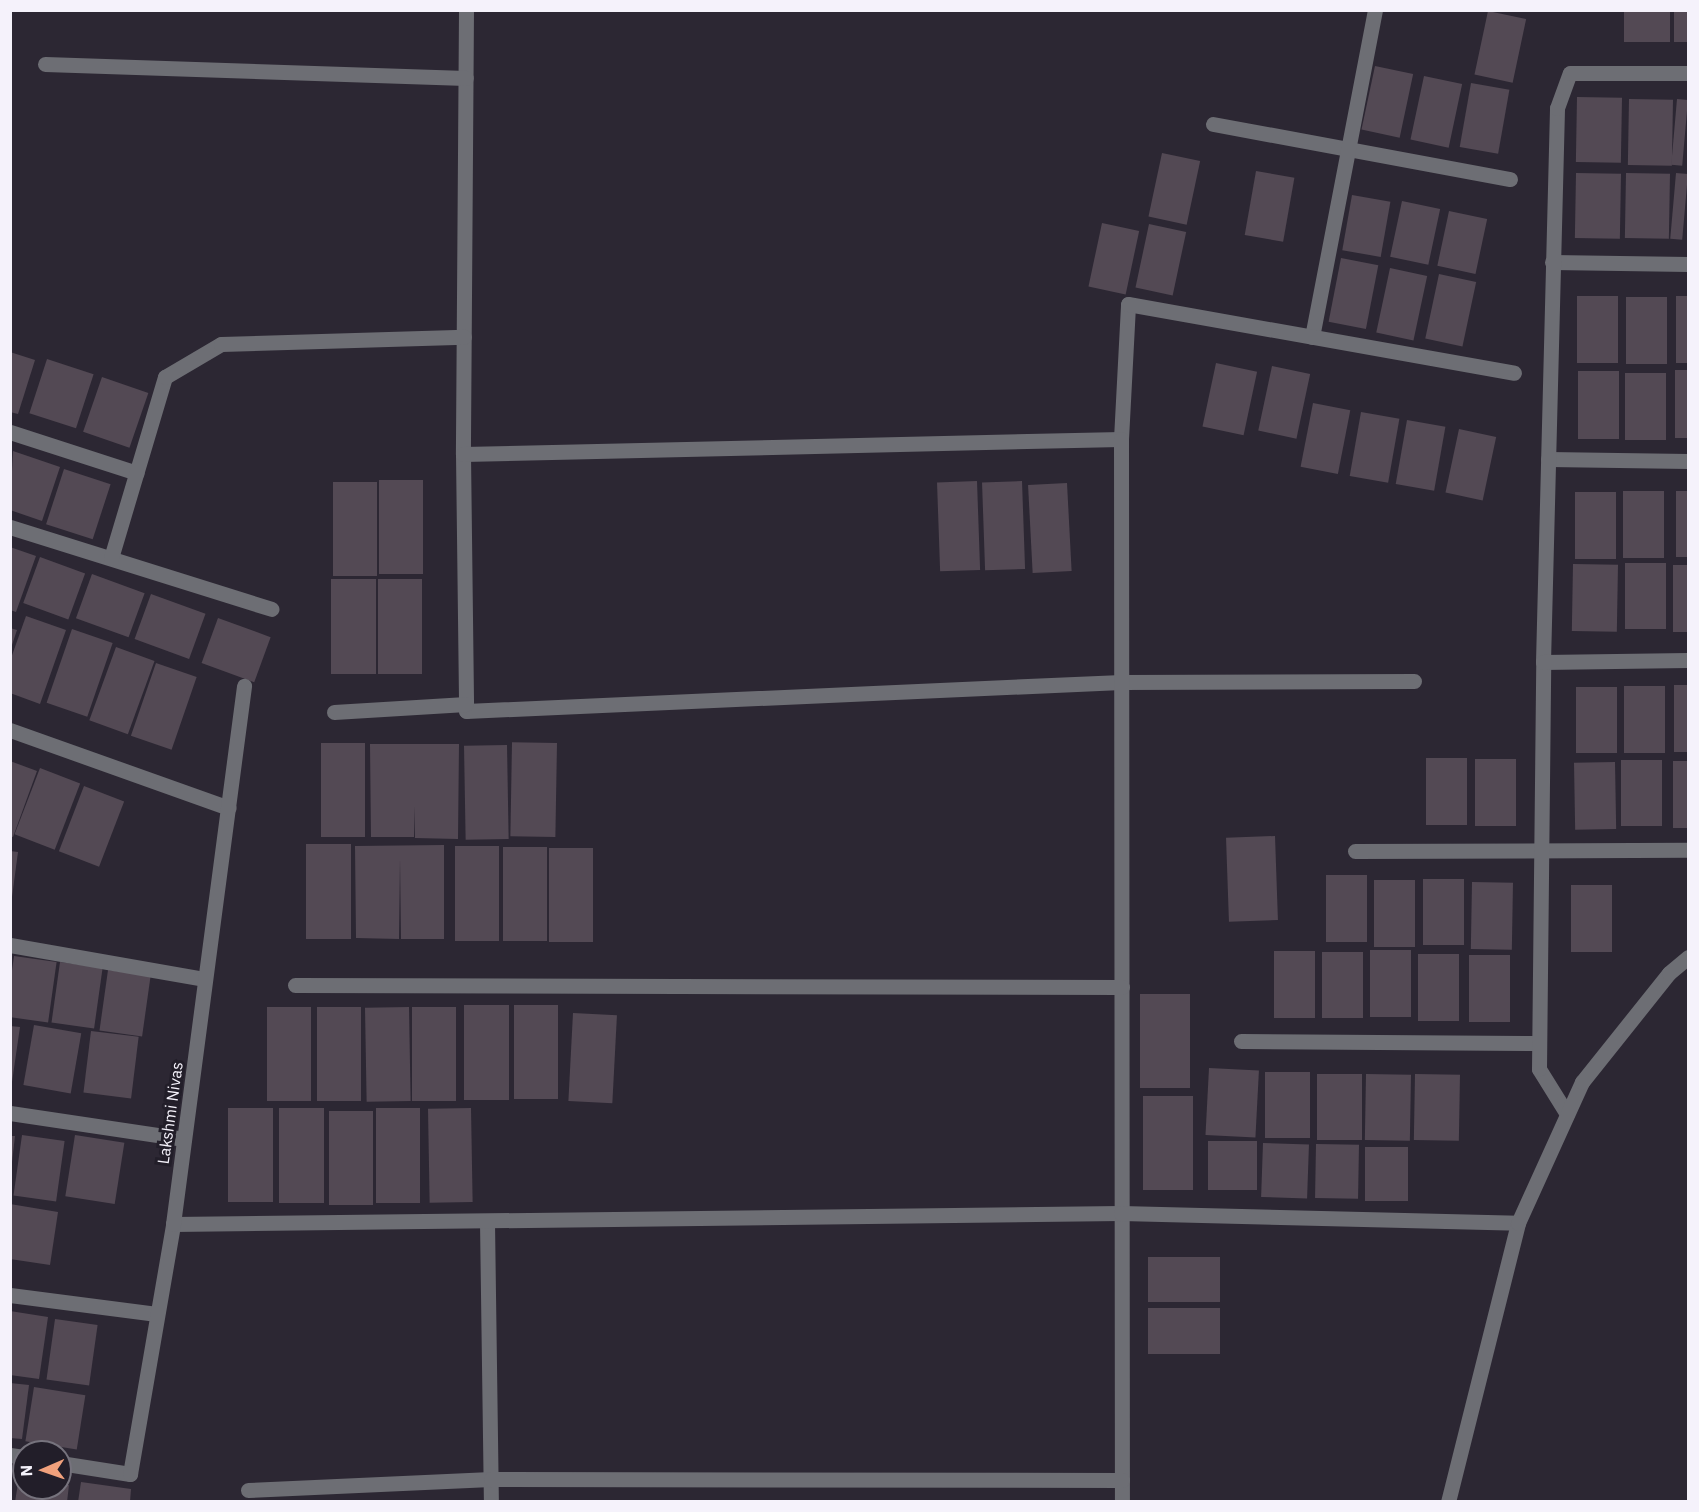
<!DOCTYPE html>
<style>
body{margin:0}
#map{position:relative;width:1699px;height:1512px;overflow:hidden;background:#2c2733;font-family:"IBM Plex Sans",sans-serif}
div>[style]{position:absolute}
.building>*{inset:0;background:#534954;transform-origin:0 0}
.minor>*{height:15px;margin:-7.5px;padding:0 7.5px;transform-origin:7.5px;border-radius:7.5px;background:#6d6e74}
span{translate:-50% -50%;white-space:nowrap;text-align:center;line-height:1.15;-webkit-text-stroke:6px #221e29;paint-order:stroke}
.street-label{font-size:16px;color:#f5f2fb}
.frame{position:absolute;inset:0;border:12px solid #f5f2fb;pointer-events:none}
.north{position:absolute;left:12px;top:1440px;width:60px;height:60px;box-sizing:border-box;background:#221e29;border:2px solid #76737d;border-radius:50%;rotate:268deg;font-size:16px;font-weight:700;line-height:24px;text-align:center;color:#f5f2fb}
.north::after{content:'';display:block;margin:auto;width:21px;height:27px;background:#f1a17c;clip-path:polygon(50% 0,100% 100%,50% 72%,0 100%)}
</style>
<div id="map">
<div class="building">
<div style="left:1624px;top:10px;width:46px;height:32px"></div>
<div style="left:1674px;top:10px;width:14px;height:32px"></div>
<div style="left:1488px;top:11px;width:39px;height:65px;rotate:12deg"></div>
<div style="left:1375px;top:66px;width:39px;height:65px;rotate:12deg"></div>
<div style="left:1424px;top:76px;width:39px;height:65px;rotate:12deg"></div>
<div style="left:1471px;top:83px;width:39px;height:65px;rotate:10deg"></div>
<div style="left:1577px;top:97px;width:45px;height:65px;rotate:1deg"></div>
<div style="left:1629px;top:99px;width:44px;height:66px;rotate:1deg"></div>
<div style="left:1677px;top:99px;width:11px;height:66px;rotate:5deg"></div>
<div style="left:1162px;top:153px;width:39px;height:65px;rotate:12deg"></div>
<div style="left:1256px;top:171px;width:39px;height:65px;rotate:10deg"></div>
<div style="left:1576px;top:173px;width:45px;height:65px;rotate:1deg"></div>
<div style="left:1626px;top:173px;width:44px;height:65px;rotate:1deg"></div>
<div style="left:1676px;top:173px;width:12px;height:66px;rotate:5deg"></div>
<div style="left:1352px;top:195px;width:39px;height:56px;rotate:10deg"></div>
<div style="left:1402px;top:201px;width:39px;height:57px;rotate:12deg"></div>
<div style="left:1449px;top:211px;width:39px;height:56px;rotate:12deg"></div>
<div style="left:1102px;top:223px;width:38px;height:65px;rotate:12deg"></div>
<div style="left:1149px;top:224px;width:38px;height:65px;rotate:12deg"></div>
<div style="left:1341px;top:258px;width:38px;height:65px;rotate:11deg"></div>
<div style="left:1390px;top:268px;width:38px;height:66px;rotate:12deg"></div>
<div style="left:1439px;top:274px;width:38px;height:66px;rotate:12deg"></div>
<div style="left:1577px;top:296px;width:41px;height:67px"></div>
<div style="left:1688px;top:296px;width:67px;height:12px;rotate:90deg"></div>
<div style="left:1626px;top:297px;width:41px;height:67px"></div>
<div style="clip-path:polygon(10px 352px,35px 360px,18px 414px,10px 412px)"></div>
<div style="left:47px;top:359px;width:49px;height:57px;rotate:18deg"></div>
<div style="left:1216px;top:363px;width:42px;height:65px;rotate:12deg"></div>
<div style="left:1272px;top:366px;width:39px;height:66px;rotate:12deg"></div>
<div style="left:1688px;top:370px;width:68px;height:13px;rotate:90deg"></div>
<div style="left:1619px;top:371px;width:68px;height:41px;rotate:90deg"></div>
<div style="left:1625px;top:373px;width:41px;height:67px"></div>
<div style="left:102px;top:377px;width:49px;height:58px;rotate:19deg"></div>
<div style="left:1313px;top:403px;width:38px;height:65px;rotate:11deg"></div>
<div style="left:1361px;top:412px;width:39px;height:65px;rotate:10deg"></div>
<div style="left:1407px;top:420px;width:39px;height:65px;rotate:10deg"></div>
<div style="left:1459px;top:429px;width:38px;height:65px;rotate:12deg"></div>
<div style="clip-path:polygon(13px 451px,60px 467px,42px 521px,10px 510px)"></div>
<div style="left:64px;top:469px;width:49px;height:58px;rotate:18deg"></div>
<div style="left:423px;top:480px;width:94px;height:44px;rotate:90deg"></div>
<div style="left:977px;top:481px;width:89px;height:40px;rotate:88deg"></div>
<div style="left:1022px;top:481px;width:88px;height:40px;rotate:88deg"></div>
<div style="left:377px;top:482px;width:94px;height:44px;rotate:90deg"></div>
<div style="left:1067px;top:483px;width:88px;height:39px;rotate:87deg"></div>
<div style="left:1623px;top:491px;width:41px;height:67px"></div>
<div style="left:1676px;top:491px;width:12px;height:66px"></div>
<div style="left:1575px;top:492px;width:41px;height:67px"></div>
<div style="clip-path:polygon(10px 547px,36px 556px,16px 612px,10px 610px)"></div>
<div style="left:40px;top:557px;width:48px;height:49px;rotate:20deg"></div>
<div style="left:1625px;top:563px;width:41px;height:66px"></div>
<div style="left:1573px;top:564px;width:45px;height:67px;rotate:1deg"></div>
<div style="left:1673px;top:565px;width:15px;height:67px"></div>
<div style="left:92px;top:574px;width:56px;height:47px;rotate:20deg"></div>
<div style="left:376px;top:579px;width:95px;height:45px;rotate:90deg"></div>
<div style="left:422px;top:579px;width:95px;height:44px;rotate:90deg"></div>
<div style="left:151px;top:594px;width:58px;height:48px;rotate:20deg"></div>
<div style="clip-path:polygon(26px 616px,66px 630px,40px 704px,10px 693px,10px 661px)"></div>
<div style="left:218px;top:618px;width:56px;height:48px;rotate:20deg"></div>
<div style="clip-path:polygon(10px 628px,17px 630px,11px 648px,10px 648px)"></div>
<div style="left:72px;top:629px;width:43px;height:78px;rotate:19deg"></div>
<div style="left:116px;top:647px;width:41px;height:78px;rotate:20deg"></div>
<div style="left:156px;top:663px;width:43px;height:77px;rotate:19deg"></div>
<div style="left:1674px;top:685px;width:14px;height:67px"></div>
<div style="left:1624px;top:686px;width:41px;height:67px"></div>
<div style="left:1576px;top:687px;width:41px;height:66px"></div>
<div style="left:365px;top:743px;width:94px;height:44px;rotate:90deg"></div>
<div style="left:557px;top:743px;width:94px;height:45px;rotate:91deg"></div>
<div style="clip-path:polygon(370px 744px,459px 744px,458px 839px,415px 838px,415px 806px,414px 837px,371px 837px)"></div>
<div style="left:507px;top:745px;width:94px;height:43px;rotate:89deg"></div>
<div style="left:1426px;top:758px;width:41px;height:67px"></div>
<div style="left:1475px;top:759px;width:41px;height:67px"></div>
<div style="left:1621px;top:760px;width:41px;height:66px"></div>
<div style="clip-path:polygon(10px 761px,37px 771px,13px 837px,10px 836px)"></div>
<div style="left:1673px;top:761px;width:15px;height:67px"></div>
<div style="left:1615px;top:762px;width:67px;height:41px;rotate:89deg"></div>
<div style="left:40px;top:768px;width:43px;height:71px;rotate:21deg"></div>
<div style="left:84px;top:786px;width:43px;height:70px;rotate:21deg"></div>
<div style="left:1275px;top:836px;width:84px;height:49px;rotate:88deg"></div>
<div style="left:351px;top:844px;width:95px;height:45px;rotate:90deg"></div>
<div style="clip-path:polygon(444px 845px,444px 939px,401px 939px,400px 859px,399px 939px,356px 938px,355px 846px)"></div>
<div style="left:499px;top:846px;width:95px;height:44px;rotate:90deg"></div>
<div style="left:547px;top:847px;width:94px;height:44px;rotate:90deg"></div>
<div style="left:593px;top:848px;width:94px;height:44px;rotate:90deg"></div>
<div style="clip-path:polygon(10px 851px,18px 852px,12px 897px,10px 897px)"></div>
<div style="left:1326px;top:875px;width:41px;height:67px"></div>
<div style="left:1423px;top:879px;width:41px;height:66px"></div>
<div style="left:1374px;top:880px;width:41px;height:67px"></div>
<div style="left:1472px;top:882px;width:41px;height:67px;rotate:1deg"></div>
<div style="left:1571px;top:885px;width:41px;height:67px"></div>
<div style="left:1411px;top:950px;width:67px;height:41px;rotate:90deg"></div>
<div style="left:1274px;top:951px;width:41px;height:67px"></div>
<div style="left:1322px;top:952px;width:41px;height:66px"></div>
<div style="left:1418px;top:954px;width:41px;height:67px"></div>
<div style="left:1510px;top:955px;width:67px;height:41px;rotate:90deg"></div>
<div style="left:14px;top:956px;width:43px;height:61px;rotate:8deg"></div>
<div style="left:60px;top:962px;width:43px;height:61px;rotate:8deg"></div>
<div style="left:108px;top:970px;width:43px;height:61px;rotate:8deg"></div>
<div style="left:1140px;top:994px;width:50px;height:94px"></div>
<div style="left:509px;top:1005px;width:95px;height:45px;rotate:90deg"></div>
<div style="left:558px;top:1005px;width:94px;height:44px;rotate:90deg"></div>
<div style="left:311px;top:1007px;width:94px;height:44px;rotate:90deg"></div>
<div style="left:361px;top:1007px;width:94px;height:44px;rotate:90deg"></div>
<div style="left:409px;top:1007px;width:94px;height:44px;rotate:89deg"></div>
<div style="left:456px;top:1007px;width:94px;height:44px;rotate:90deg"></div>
<div style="left:573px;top:1013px;width:44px;height:88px;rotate:3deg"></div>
<div style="left:34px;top:1025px;width:48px;height:61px;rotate:10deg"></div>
<div style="clip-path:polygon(10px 1026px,20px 1027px,12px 1082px,10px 1082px)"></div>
<div style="left:91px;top:1031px;width:48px;height:62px;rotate:7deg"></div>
<div style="left:1209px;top:1068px;width:50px;height:67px;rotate:3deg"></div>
<div style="left:1265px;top:1072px;width:45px;height:66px"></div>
<div style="left:1317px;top:1074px;width:45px;height:66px"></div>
<div style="left:1366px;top:1074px;width:45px;height:66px;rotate:1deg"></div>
<div style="left:1415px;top:1074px;width:45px;height:66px;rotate:1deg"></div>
<div style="left:1143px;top:1096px;width:50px;height:94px"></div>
<div style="left:273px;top:1108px;width:94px;height:45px;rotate:90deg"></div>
<div style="left:324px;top:1108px;width:95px;height:45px;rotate:90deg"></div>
<div style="left:420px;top:1108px;width:95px;height:44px;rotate:90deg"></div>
<div style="left:471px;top:1108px;width:94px;height:43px;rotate:89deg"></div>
<div style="left:373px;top:1111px;width:94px;height:44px;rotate:90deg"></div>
<div style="left:22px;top:1135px;width:43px;height:61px;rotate:8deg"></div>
<div style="left:75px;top:1135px;width:50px;height:62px;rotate:9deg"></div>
<div style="clip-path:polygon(10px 1136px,15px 1136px,12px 1162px,10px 1162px)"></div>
<div style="left:1208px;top:1141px;width:49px;height:49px"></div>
<div style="left:1263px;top:1143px;width:46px;height:54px;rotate:2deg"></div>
<div style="left:1316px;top:1144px;width:43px;height:54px;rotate:1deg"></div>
<div style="left:1365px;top:1147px;width:43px;height:54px"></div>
<div style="clip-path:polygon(10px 1204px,58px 1212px,50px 1265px,10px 1259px)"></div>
<div style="left:1220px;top:1257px;width:45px;height:72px;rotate:90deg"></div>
<div style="left:1148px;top:1308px;width:72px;height:46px"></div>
<div style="clip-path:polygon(10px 1311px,48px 1317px,39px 1379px,10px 1375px)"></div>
<div style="left:55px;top:1319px;width:43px;height:61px;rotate:8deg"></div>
<div style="clip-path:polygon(10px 1383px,29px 1385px,22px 1439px,10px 1438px)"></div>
<div style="left:34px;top:1387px;width:52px;height:55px;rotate:9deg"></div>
<div style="clip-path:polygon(19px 1477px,24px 1478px,24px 1488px,69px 1485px,67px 1502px,15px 1502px)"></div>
<div style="clip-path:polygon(81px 1482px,131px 1489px,130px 1502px,78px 1502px)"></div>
</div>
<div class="minor">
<div style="left:466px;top:10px;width:444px;rotate:90.4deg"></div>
<div style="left:463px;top:454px;width:257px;rotate:89.3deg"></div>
<div style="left:466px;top:711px;width:656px;rotate:-2.54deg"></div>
<div style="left:1121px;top:682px;width:293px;rotate:-0.2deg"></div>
<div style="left:45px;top:64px;width:421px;rotate:1.9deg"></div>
<div style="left:1213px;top:124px;width:302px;rotate:10.5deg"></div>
<div style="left:1552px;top:262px;width:136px;rotate:0.8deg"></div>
<div style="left:1312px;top:337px;width:333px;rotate:-79.1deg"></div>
<div style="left:10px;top:432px;width:133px;rotate:17.9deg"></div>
<div style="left:1121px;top:439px;width:135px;rotate:-87deg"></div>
<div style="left:1128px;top:304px;width:392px;rotate:10.1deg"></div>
<div style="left:463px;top:454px;width:658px;rotate:-1.31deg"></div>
<div style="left:1121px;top:439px;width:1063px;rotate:89.95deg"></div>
<div style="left:1548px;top:459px;width:140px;rotate:0.8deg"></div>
<div style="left:10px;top:527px;width:274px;rotate:17.4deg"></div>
<div style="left:111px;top:558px;width:189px;rotate:-73.4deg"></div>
<div style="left:165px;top:377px;width:65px;rotate:-30.5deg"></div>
<div style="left:221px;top:344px;width:243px;rotate:-1.7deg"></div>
<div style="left:1543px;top:662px;width:554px;rotate:-88.55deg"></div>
<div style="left:1557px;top:108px;width:37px;rotate:-70deg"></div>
<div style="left:1570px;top:73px;width:118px"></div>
<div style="left:334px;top:712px;width:132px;rotate:-3.5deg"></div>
<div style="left:10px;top:730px;width:232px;rotate:19.6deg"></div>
<div style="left:1355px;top:851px;width:333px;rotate:-0.2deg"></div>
<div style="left:10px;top:945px;width:198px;rotate:9.9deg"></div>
<div style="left:295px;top:985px;width:827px;rotate:0.14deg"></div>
<div style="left:1241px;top:1041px;width:298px;rotate:0.4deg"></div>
<div style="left:10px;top:1113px;width:176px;rotate:8.5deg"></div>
<div style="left:1567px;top:1114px;width:53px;rotate:-121.9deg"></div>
<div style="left:1539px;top:1069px;width:407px;rotate:-89.4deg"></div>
<div style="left:1543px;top:662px;width:145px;rotate:-0.8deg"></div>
<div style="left:487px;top:1222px;width:280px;rotate:89.2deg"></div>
<div style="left:173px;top:1224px;width:948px;rotate:-0.66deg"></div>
<div style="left:1121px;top:1213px;width:397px;rotate:1.4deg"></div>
<div style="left:10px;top:1295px;width:148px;rotate:7.4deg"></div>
<div style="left:10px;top:1455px;width:14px;rotate:8deg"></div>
<div style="left:60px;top:1463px;width:71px;rotate:8.9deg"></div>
<div style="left:130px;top:1474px;width:254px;rotate:-80.2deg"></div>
<div style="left:173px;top:1224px;width:543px;rotate:-82.48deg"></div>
<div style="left:248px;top:1490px;width:243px;rotate:-2.6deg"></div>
<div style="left:491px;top:1479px;width:631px;rotate:0.09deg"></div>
<div style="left:1448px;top:1502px;width:288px;rotate:-75.9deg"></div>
<div style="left:1518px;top:1223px;width:155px;rotate:-65.6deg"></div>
<div style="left:1582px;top:1082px;width:139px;rotate:-51.4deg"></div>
<div style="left:1669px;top:973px;width:25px;rotate:-40deg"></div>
</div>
<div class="street-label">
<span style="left:170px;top:1113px;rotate:-82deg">Lakshmi Nivas</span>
</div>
<div class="frame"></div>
<div class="north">N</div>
</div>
